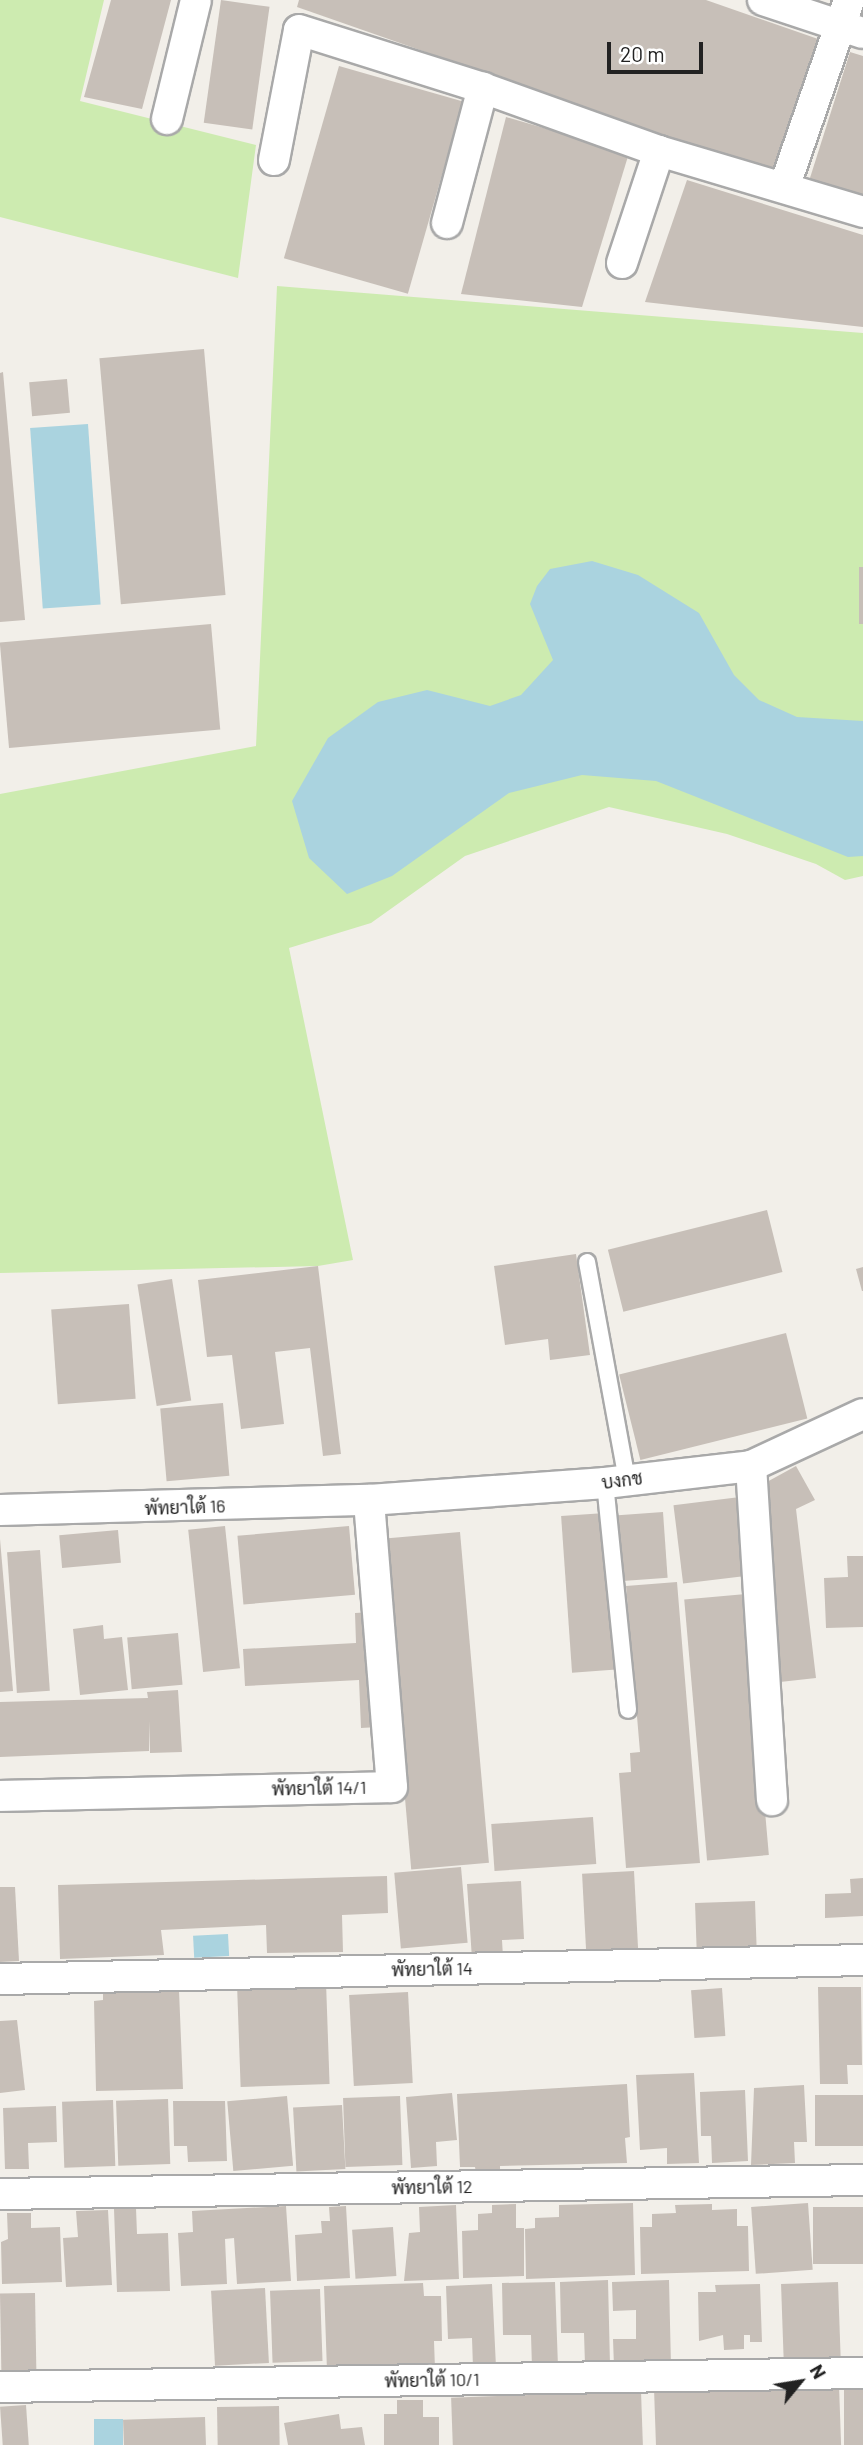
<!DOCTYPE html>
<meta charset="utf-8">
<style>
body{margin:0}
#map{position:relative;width:863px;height:2445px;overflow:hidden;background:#f2efe9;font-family:Barlow,Sarabun,sans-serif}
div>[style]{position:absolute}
.grass>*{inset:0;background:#cdebb0}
.water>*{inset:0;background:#aad3df;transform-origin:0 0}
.building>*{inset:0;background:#c7bfb8;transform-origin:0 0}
.roads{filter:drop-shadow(2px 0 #a9a9a9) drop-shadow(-2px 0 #a9a9a9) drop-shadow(0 2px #a9a9a9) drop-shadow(0 -2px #a9a9a9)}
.lane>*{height:16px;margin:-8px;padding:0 8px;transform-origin:8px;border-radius:8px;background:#fff}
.street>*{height:30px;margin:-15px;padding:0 15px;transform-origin:15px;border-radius:15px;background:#fff}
span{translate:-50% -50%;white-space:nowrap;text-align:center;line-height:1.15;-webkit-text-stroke:5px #fff;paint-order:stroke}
.street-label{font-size:18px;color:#222}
.north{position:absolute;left:765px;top:2347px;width:70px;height:70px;-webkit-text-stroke:5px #fff;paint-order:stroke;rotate:60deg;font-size:19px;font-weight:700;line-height:28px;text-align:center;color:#222}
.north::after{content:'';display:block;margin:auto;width:24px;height:32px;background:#222;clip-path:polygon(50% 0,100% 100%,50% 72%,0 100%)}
.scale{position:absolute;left:607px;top:42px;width:96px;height:32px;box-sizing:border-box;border:4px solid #222;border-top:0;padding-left:9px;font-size:21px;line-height:24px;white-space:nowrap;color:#222;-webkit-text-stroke:5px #fff;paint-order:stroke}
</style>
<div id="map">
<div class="grass">
<div style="clip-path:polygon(0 0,104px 0,80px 101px,256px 145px,238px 278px,0 217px)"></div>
<div style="clip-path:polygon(277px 286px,863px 333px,863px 876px,845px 880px,816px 864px,727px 834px,609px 807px,465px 856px,371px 923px,289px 948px,353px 1260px,318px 1266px,0 1273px,0 794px,256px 746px)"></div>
</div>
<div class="water">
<div style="left:88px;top:424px;width:181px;height:58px;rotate:86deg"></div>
<div style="clip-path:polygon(592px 561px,638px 575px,699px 613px,734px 675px,759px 700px,797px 717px,863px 721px,863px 856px,848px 857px,656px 781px,582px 775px,509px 793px,392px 876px,347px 894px,309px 858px,292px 801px,328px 738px,378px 702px,427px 690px,490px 706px,521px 695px,553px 660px,530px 604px,537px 586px,550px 569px)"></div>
<div style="left:228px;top:1934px;width:22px;height:35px;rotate:87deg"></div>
<div style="left:94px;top:2419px;width:29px;height:26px"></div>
</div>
<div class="building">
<div style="clip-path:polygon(111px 0,171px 0,142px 109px,84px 97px)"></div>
<div style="left:221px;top:0;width:49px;height:124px;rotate:8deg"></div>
<div style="clip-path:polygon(299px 0,706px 0,821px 40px,775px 174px,297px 7px)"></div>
<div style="clip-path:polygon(850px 52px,863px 56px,863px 198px,809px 181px)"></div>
<div style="left:339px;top:66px;width:129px;height:200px;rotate:16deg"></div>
<div style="clip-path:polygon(506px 117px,629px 153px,582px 307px,461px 294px)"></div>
<div style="clip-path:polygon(687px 180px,863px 235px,863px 327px,645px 302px)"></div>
<div style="left:204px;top:349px;width:247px;height:105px;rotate:85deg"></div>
<div style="clip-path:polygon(3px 372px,25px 620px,0 622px,0 373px)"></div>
<div style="left:67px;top:379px;width:34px;height:38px;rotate:85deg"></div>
<div style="left:859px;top:567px;width:4px;height:57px"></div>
<div style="left:211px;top:624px;width:106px;height:212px;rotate:85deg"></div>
<div style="left:767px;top:1210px;width:64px;height:164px;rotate:76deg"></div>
<div style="clip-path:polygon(576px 1254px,590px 1355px,550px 1360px,548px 1339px,505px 1345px,494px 1266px)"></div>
<div style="clip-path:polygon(318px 1266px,341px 1454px,323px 1456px,310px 1348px,275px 1352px,284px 1424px,241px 1429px,232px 1355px,207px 1357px,198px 1280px)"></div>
<div style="clip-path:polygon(863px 1267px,863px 1291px,862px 1291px,856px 1269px)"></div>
<div style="left:172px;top:1279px;width:123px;height:35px;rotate:81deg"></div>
<div style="left:129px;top:1304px;width:95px;height:78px;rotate:86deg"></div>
<div style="left:786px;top:1333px;width:88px;height:172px;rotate:76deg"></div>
<div style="left:223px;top:1403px;width:73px;height:63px;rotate:85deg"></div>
<div style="clip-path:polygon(796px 1466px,815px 1500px,796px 1509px,816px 1678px,780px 1682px,765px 1483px)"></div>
<div style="left:740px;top:1497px;width:79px;height:67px;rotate:83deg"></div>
<div style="left:663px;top:1512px;width:66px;height:45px;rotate:86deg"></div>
<div style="left:605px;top:1513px;width:157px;height:44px;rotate:86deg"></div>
<div style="left:225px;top:1526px;width:143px;height:37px;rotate:84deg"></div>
<div style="left:349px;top:1526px;width:69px;height:112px;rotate:85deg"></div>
<div style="left:118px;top:1530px;width:33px;height:59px;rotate:85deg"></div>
<div style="left:460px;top:1532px;width:332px;height:78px;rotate:85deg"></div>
<div style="clip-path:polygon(0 1539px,13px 1691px,0 1692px)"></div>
<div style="left:40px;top:1550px;width:141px;height:33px;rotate:86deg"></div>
<div style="clip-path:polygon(847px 1556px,863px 1556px,863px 1627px,826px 1628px,824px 1578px,848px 1577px)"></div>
<div style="clip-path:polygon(677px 1582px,700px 1863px,626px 1868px,619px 1773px,631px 1772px,630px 1753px,640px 1752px,626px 1586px)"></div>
<div style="left:746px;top:1594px;width:262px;height:62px;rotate:85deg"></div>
<div style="clip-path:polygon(372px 1612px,378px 1727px,361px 1728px,359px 1680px,245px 1686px,243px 1649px,356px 1643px,355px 1613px)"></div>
<div style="clip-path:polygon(103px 1625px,104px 1639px,122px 1637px,128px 1690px,80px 1695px,73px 1629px)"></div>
<div style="left:178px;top:1633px;width:52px;height:51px;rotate:85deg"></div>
<div style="clip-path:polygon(178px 1690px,182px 1752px,150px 1753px,149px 1721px,149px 1751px,0 1757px,0 1702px,148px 1698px,147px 1692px)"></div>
<div style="left:593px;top:1817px;width:47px;height:102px;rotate:86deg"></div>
<div style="left:461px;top:1867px;width:76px;height:67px;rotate:85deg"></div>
<div style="left:634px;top:1871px;width:83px;height:52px;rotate:87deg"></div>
<div style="clip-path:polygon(387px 1876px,388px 1913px,342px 1915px,343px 1952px,267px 1953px,266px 1925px,161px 1930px,164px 1955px,60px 1959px,58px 1885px)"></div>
<div style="clip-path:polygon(863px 1878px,863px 1916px,825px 1918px,825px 1894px,851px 1893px,850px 1879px)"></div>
<div style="clip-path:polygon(521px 1881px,524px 1939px,502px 1940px,503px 1957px,472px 1959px,467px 1884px)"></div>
<div style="clip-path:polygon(0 1887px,15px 1887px,19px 1961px,0 1962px)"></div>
<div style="left:755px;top:1901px;width:49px;height:60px;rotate:88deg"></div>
<div style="left:326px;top:1982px;width:102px;height:89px;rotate:88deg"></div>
<div style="clip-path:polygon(818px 1987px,861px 1987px,862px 2065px,847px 2065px,848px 2084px,820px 2084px)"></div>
<div style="left:722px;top:1988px;width:48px;height:31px;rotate:86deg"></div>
<div style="clip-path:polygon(103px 1990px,179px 1990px,183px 2089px,96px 2091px,94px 2001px,103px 2000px)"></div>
<div style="left:408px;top:1992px;width:91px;height:59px;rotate:87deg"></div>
<div style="clip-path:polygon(17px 2020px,25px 2090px,0 2093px,0 2021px)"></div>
<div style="clip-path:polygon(694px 2073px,699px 2163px,667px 2164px,667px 2148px,640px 2150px,636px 2075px)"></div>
<div style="clip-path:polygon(627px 2084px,630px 2137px,625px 2138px,627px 2163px,500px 2166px,500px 2171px,476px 2173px,475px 2167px,460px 2167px,457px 2094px)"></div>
<div style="clip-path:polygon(804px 2085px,807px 2142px,794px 2142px,795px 2163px,751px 2165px,754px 2088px)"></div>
<div style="clip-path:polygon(745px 2090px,748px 2161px,712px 2163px,711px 2136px,701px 2136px,700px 2092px)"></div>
<div style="clip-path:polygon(452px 2093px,457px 2140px,436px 2142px,437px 2166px,411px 2168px,406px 2097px)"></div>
<div style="left:863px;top:2095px;width:51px;height:48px;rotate:90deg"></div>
<div style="left:287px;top:2096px;width:70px;height:60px;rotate:85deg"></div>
<div style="left:400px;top:2096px;width:69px;height:57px;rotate:88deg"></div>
<div style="left:168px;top:2099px;width:65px;height:52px;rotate:88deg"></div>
<div style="left:113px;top:2100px;width:66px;height:51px;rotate:88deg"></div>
<div style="clip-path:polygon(173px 2101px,225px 2101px,227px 2161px,188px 2162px,187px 2146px,174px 2146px)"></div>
<div style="left:342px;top:2105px;width:64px;height:49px;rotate:87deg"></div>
<div style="clip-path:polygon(56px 2106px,57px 2142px,28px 2143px,29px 2169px,5px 2169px,3px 2108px)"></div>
<div style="clip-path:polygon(633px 2203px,635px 2275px,526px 2279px,525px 2229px,535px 2228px,535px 2218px,559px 2217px,559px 2205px)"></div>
<div style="left:808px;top:2203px;width:67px;height:57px;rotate:86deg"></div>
<div style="clip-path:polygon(516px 2204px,516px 2228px,524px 2228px,524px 2276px,463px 2278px,462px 2231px,478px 2230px,478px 2214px,492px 2213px,492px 2205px)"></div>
<div style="clip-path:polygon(712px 2204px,712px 2210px,737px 2209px,737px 2226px,748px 2226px,749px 2271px,641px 2274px,640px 2227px,652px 2227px,652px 2214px,676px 2213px,675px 2205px)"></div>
<div style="clip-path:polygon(456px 2205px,459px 2279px,404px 2281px,409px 2233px,420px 2232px,419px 2207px)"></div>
<div style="clip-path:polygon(286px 2206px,291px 2281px,237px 2284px,234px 2238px,225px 2239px,227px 2284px,181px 2286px,178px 2233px,193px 2232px,192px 2211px)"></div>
<div style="clip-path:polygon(346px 2206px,350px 2278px,297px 2281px,295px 2235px,322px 2233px,321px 2221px,330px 2221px,329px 2207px)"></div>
<div style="left:863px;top:2207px;width:57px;height:50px;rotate:90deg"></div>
<div style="clip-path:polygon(136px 2208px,137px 2234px,168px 2233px,170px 2291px,117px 2292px,114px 2209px)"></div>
<div style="clip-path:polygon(108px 2210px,112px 2285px,66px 2287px,63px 2238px,78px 2237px,76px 2211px)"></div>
<div style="clip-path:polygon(7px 2213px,31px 2213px,31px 2228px,60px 2227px,62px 2282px,2px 2284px,1px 2242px,8px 2239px)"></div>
<div style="left:393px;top:2227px;width:49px;height:41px;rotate:86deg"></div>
<div style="clip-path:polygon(608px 2280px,610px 2365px,585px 2365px,584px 2333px,561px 2333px,560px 2282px)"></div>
<div style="clip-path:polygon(669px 2280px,671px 2366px,614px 2367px,613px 2339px,636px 2339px,636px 2310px,613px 2311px,612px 2282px)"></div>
<div style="clip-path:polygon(555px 2282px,558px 2367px,532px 2368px,531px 2335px,503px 2335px,502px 2283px)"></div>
<div style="left:838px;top:2282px;width:76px;height:57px;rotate:88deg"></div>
<div style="clip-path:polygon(423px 2283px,424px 2296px,441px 2296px,442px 2341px,434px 2341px,435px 2369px,327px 2371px,324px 2286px)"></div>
<div style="clip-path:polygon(492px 2284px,496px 2367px,473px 2368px,472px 2338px,448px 2339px,446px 2286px)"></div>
<div style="clip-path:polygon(760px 2284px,762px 2342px,750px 2342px,750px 2335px,744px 2335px,744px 2349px,724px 2350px,723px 2335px,699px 2341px,698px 2292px,716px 2292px,715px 2285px)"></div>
<div style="left:265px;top:2288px;width:75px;height:54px;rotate:87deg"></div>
<div style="left:320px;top:2289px;width:72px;height:50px;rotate:88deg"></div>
<div style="left:35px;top:2293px;width:81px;height:35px;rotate:89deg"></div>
<div style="left:839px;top:2385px;width:60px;height:185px;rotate:88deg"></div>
<div style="left:844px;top:2387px;width:19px;height:58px"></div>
<div style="left:641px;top:2391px;width:54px;height:190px;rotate:88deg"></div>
<div style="clip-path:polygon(397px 2400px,423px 2400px,423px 2417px,439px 2417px,439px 2445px,384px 2445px,384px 2414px,397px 2414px)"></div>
<div style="left:26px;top:2405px;width:40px;height:26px;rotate:86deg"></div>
<div style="left:279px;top:2406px;width:39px;height:62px;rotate:89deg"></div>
<div style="clip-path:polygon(339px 2414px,341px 2429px,362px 2427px,365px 2445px,288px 2445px,284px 2423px)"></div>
<div style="left:205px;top:2417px;width:28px;height:82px;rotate:88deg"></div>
</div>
<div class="roads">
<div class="lane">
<div style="left:587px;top:1262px;width:221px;rotate:79.6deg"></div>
<div style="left:605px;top:1483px;width:228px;rotate:84.2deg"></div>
</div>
<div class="street">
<div style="left:763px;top:0;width:105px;rotate:18.3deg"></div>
<div style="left:167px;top:119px;width:122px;rotate:-76.3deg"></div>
<div style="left:274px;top:160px;width:132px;rotate:-79.1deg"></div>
<div style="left:299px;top:30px;width:193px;rotate:17.5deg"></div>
<div style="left:483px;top:88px;width:187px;rotate:19.7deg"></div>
<div style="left:659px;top:151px;width:213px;rotate:16.6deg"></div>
<div style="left:785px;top:185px;width:196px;rotate:-70.9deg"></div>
<div style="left:447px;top:223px;width:140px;rotate:-75.1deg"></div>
<div style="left:622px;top:263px;width:118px;rotate:-71.7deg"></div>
<div style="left:751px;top:1466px;width:335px;rotate:86.4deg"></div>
<div style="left:0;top:1510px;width:369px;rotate:-1.6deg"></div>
<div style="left:369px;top:1500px;width:237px;rotate:-4.1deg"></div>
<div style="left:605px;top:1483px;width:147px;rotate:-6.6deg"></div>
<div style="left:751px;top:1466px;width:123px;rotate:-24.9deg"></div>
<div style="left:0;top:1796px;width:392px;rotate:-1.3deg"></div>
<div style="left:392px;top:1787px;width:288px;rotate:-94.6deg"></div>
<div style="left:0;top:1979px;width:863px;rotate:-1.26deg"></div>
<div style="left:0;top:2194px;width:863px;rotate:-0.93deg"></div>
<div style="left:0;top:2387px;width:863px;rotate:-0.93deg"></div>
</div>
</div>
<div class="street-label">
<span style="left:622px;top:1480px;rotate:-7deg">บงกช</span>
<span style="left:185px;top:1507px;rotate:-2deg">พัทยาใต้ 16</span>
<span style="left:319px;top:1788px;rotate:-1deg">พัทยาใต้ 14/1</span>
<span style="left:432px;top:1969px;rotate:-1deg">พัทยาใต้ 14</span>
<span style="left:432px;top:2187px;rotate:-1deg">พัทยาใต้ 12</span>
<span style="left:432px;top:2380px;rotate:-1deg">พัทยาใต้ 10/1</span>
</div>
<div class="north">N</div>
<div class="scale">20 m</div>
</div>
